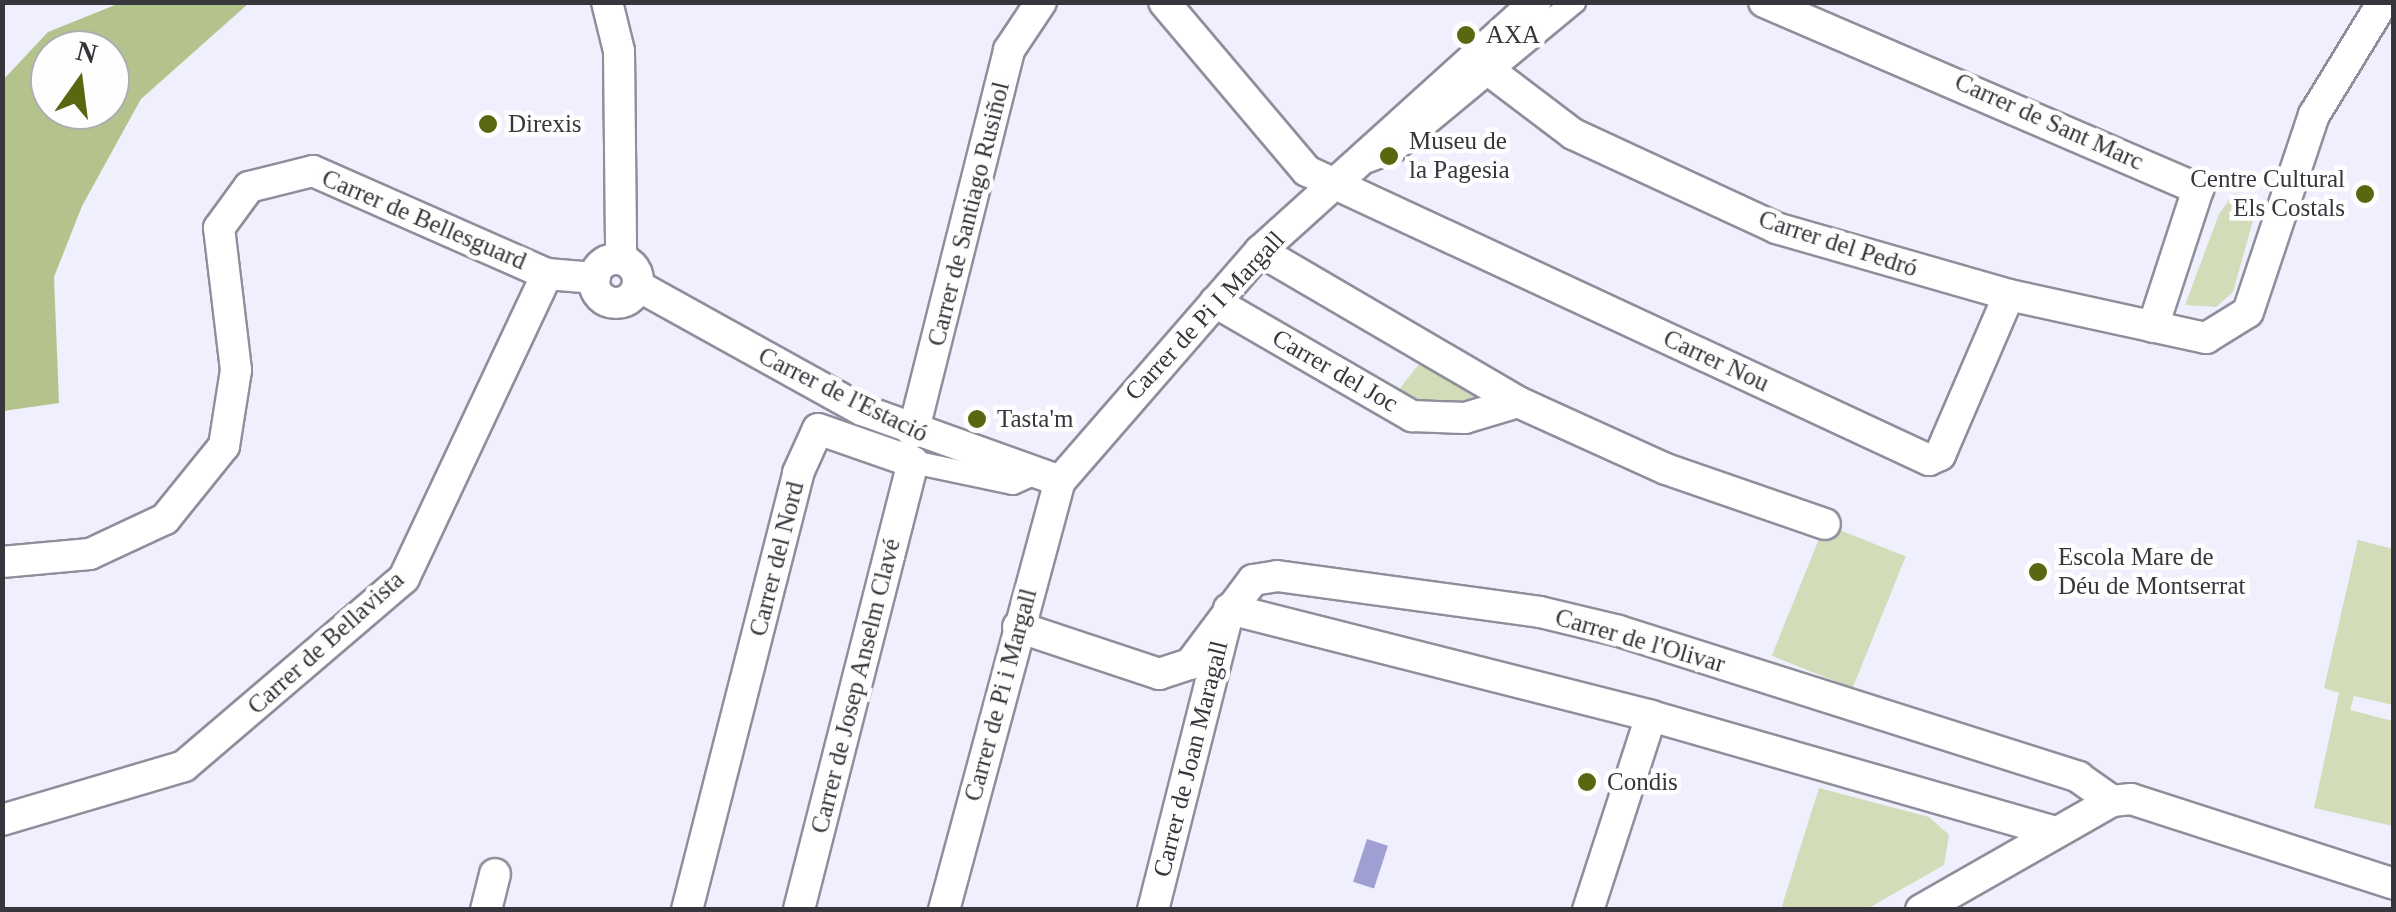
<!DOCTYPE html>
<meta charset="utf-8">
<style>
body{margin:0}
#map{position:relative;width:2396px;height:912px;overflow:hidden;background:#efeffe;font-family:Georgia,serif}
div>[style]{position:absolute}
.green>*{inset:0;background:#d2dcb8;transform-origin:0 0}
.forest>*{inset:0;background:#b4c38c}
.water>*{inset:0;background:#9f9fd3;transform-origin:0 0}
.roads{filter:drop-shadow(2px 0 #8e8e9c) drop-shadow(-2px 0 #8e8e9c) drop-shadow(0 2px #8e8e9c) drop-shadow(0 -2px #8e8e9c)}
.pedestrian>*{height:22px;margin:-11px;padding:0 11px;transform-origin:11px;border-radius:11px;background:#fff}
.minor>*{height:30px;margin:-15px;padding:0 15px;transform-origin:15px;border-radius:15px;background:#fff}
.minor>.ring{margin:-15px;padding:0;box-sizing:content-box;background:none;border:30px solid #fff;border-radius:50%}
.dots>*{width:28px;height:28px;translate:-50% -50%;box-sizing:border-box;border:5px solid #fefefe;border-radius:50%}
span{translate:-50% -50%;white-space:nowrap;text-align:center;line-height:1.15;-webkit-text-stroke:9px #fefefe;paint-order:stroke}
.poi-label{font-size:25px;color:#36363c}
.left{translate:0 -50%;text-align:left}
.right{translate:-100% -50%;text-align:right}
.street-label{font-size:25px;color:#36363c}
.frame{position:absolute;inset:0;border:5px solid #36363c;pointer-events:none}
.north{position:absolute;left:30px;top:30px;width:100px;height:100px;box-sizing:border-box;background:#fefefe;border:2px solid #aeaeb0;border-radius:50%;rotate:14deg;font-size:28px;font-weight:700;line-height:40px;text-align:center;color:#36363c}
.north::after{content:'';display:block;margin:auto;width:35px;height:45px;background:#586710;clip-path:polygon(50% 0,100% 100%,50% 72%,0 100%)}
</style>
<div id="map">
<div class="green">
<div style="clip-path:polygon(2234px 193px,2249px 199px,2254px 217px,2233px 292px,2216px 307px,2185px 305px,2219px 214px)"></div>
<div style="clip-path:polygon(1423px 359px,1505px 402px,1464px 413px,1393px 397px)"></div>
<div style="left:1825px;top:524px;width:87px;height:142px;rotate:22deg"></div>
<div style="clip-path:polygon(2358px 540px,2393px 549px,2393px 705px,2354px 696px,2350px 710px,2393px 721px,2393px 826px,2314px 808px,2339px 693px,2324px 688px)"></div>
<div style="clip-path:polygon(1819px 788px,1929px 817px,1949px 835px,1944px 865px,1867px 909px,1781px 909px)"></div>
</div>
<div class="forest">
<div style="clip-path:polygon(evenodd,120px 3px,249px 3px,141px 99px,82px 206px,54px 277px,59px 403px,3px 411px,3px 80px,48px 32px,120px 3px,50px 50px,110px 50px,110px 110px,50px 110px,50px 50px)"></div>
</div>
<div class="water">
<div style="left:1367px;top:839px;width:22px;height:45px;rotate:18deg"></div>
</div>
<div class="roads">
<div class="pedestrian">
<div style="left:1368px;top:161px;width:28px;rotate:-21deg"></div>
<div style="left:1394px;top:151px;width:234px;rotate:-39.6deg"></div>
<div style="left:913px;top:462px;width:102px;rotate:11.9deg"></div>
<div style="left:1013px;top:483px;width:24px;rotate:-24deg"></div>
</div>
<div class="minor">
<div style="left:607px;top:2px;width:50px;rotate:76.2deg"></div>
<div style="left:619px;top:51px;width:208px;rotate:89.4deg"></div>
<div style="left:1164px;top:2px;width:221px;rotate:49.8deg"></div>
<div style="left:1307px;top:171px;width:686px;rotate:24.92deg"></div>
<div style="left:1929px;top:460px;width:12px;rotate:-24deg"></div>
<div style="left:1940px;top:455px;width:174px;rotate:-66.7deg"></div>
<div style="left:1764px;top:2px;width:473px;rotate:23.3deg"></div>
<div style="left:2198px;top:189px;width:145px;rotate:108.1deg"></div>
<div style="left:1494px;top:74px;width:99px;rotate:37.2deg"></div>
<div style="left:1573px;top:134px;width:224px;rotate:24.8deg"></div>
<div style="left:1776px;top:228px;width:242px;rotate:16deg"></div>
<div style="left:2009px;top:295px;width:202px;rotate:12.3deg"></div>
<div style="left:2206px;top:338px;width:49px;rotate:-31.8deg"></div>
<div style="left:2248px;top:312px;width:208px;rotate:-71.5deg"></div>
<div style="left:2314px;top:115px;width:132px;rotate:-58.6deg"></div>
<div style="left:1260px;top:251px;width:299px;rotate:30.3deg"></div>
<div style="left:1518px;top:402px;width:162px;rotate:24.4deg"></div>
<div style="left:1666px;top:469px;width:168px;rotate:19.1deg"></div>
<div class="ring" style="left:594px;top:259px;width:14px;height:14px"></div>
<div style="left:638px;top:286px;width:256px;rotate:29deg"></div>
<div style="left:862px;top:410px;width:210px;rotate:19.7deg"></div>
<div style="left:1215px;top:302px;width:228px;rotate:30.1deg"></div>
<div style="left:1412px;top:416px;width:53px;rotate:2.2deg"></div>
<div style="left:1465px;top:418px;width:55px;rotate:-16.8deg"></div>
<div style="left:913px;top:433px;width:395px;rotate:-75.9deg"></div>
<div style="left:1009px;top:50px;width:58px;rotate:-56.3deg"></div>
<div style="left:2px;top:562px;width:88px;rotate:-5.2deg"></div>
<div style="left:90px;top:554px;width:83px;rotate:-25deg"></div>
<div style="left:165px;top:519px;width:94px;rotate:-51.1deg"></div>
<div style="left:224px;top:446px;width:77px;rotate:-81deg"></div>
<div style="left:236px;top:370px;width:143px;rotate:-96.8deg"></div>
<div style="left:219px;top:228px;width:51px;rotate:-53.8deg"></div>
<div style="left:249px;top:187px;width:66px;rotate:-14deg"></div>
<div style="left:313px;top:171px;width:256px;rotate:23.8deg"></div>
<div style="left:547px;top:274px;width:48px;rotate:4.8deg"></div>
<div style="left:1018px;top:627px;width:149px;rotate:18.4deg"></div>
<div style="left:1159px;top:674px;width:33px;rotate:-18deg"></div>
<div style="left:1190px;top:664px;width:105px;rotate:-53.1deg"></div>
<div style="left:1253px;top:580px;width:24px;rotate:-9deg"></div>
<div style="left:1277px;top:576px;width:265px;rotate:7.8deg"></div>
<div style="left:1540px;top:612px;width:81px;rotate:13.5deg"></div>
<div style="left:1619px;top:631px;width:482px;rotate:17.6deg"></div>
<div style="left:2078px;top:777px;width:42px;rotate:35.2deg"></div>
<div style="left:2px;top:820px;width:190px;rotate:-16.5deg"></div>
<div style="left:184px;top:766px;width:289px;rotate:-40.5deg"></div>
<div style="left:404px;top:578px;width:336px;rotate:-64.8deg"></div>
<div style="left:486px;top:910px;width:37px;rotate:-76deg"></div>
<div style="left:687px;top:910px;width:451px;rotate:-75.7deg"></div>
<div style="left:798px;top:473px;width:48px;rotate:-65.6deg"></div>
<div style="left:818px;top:429px;width:101px;rotate:19.2deg"></div>
<div style="left:913px;top:462px;width:462px;rotate:104.3deg"></div>
<div style="left:944px;top:910px;width:444px;rotate:-74.9deg"></div>
<div style="left:1060px;top:481px;width:305px;rotate:-49deg"></div>
<div style="left:1260px;top:251px;width:372px;rotate:-42.1deg"></div>
<div style="left:1153px;top:910px;width:310px;rotate:-75.8deg"></div>
<div style="left:1229px;top:609px;width:435px;rotate:14.2deg"></div>
<div style="left:1651px;top:716px;width:421px;rotate:16deg"></div>
<div style="left:1588px;top:910px;width:204px;rotate:-72deg"></div>
<div style="left:1921px;top:910px;width:220px;rotate:-29.7deg"></div>
<div style="left:2112px;top:801px;width:19px;rotate:-6deg"></div>
<div style="left:2131px;top:799px;width:276px;rotate:17.9deg"></div>
</div>
</div>
<div class="dots">
<div style="left:1466px;top:35px;background:#586710"></div>
<div style="left:488px;top:124px;background:#586710"></div>
<div style="left:1389px;top:156px;background:#586710"></div>
<div style="left:2365px;top:194px;background:#586710"></div>
<div style="left:977px;top:419px;background:#586710"></div>
<div style="left:2038px;top:572px;background:#586710"></div>
<div style="left:1587px;top:782px;background:#586710"></div>
</div>
<div class="poi-label">
<span class="left" style="left:1486px;top:35px">AXA</span>
<span class="left" style="left:508px;top:124px">Direxis</span>
<span class="left" style="left:1409px;top:156px">Museu de<br>la Pagesia</span>
<span class="right" style="left:2345px;top:194px">Centre Cultural<br>Els Costals</span>
<span class="left" style="left:997px;top:419px">Tasta'm</span>
<span class="left" style="left:2058px;top:572px">Escola Mare de<br>Déu de Montserrat</span>
<span class="left" style="left:1607px;top:782px">Condis</span>
</div>
<div class="street-label">
<span style="left:2049px;top:122px;rotate:24deg">Carrer de Sant Marc</span>
<span style="left:969px;top:214px;rotate:-76deg">Carrer de Santiago Rusiñol</span>
<span style="left:424px;top:220px;rotate:23deg">Carrer de Bellesguard</span>
<span style="left:1838px;top:244px;rotate:18deg">Carrer del Pedró</span>
<span style="left:1205px;top:316px;rotate:-47deg">Carrer de Pi I Margall</span>
<span style="left:1716px;top:361px;rotate:25deg">Carrer Nou</span>
<span style="left:1335px;top:371px;rotate:30deg">Carrer del Joc</span>
<span style="left:843px;top:395px;rotate:26deg">Carrer de l'Estació</span>
<span style="left:777px;top:559px;rotate:-76deg">Carrer del Nord</span>
<span style="left:1640px;top:641px;rotate:16deg">Carrer de l'Olivar</span>
<span style="left:326px;top:643px;rotate:-42deg">Carrer de Bellavista</span>
<span style="left:856px;top:686px;rotate:-76deg">Carrer de Josep Anselm Clavé</span>
<span style="left:1001px;top:695px;rotate:-75deg">Carrer de Pi i Margall</span>
<span style="left:1191px;top:759px;rotate:-76deg">Carrer de Joan Maragall</span>
</div>
<div class="frame"></div>
<div class="north">N</div>
</div>
